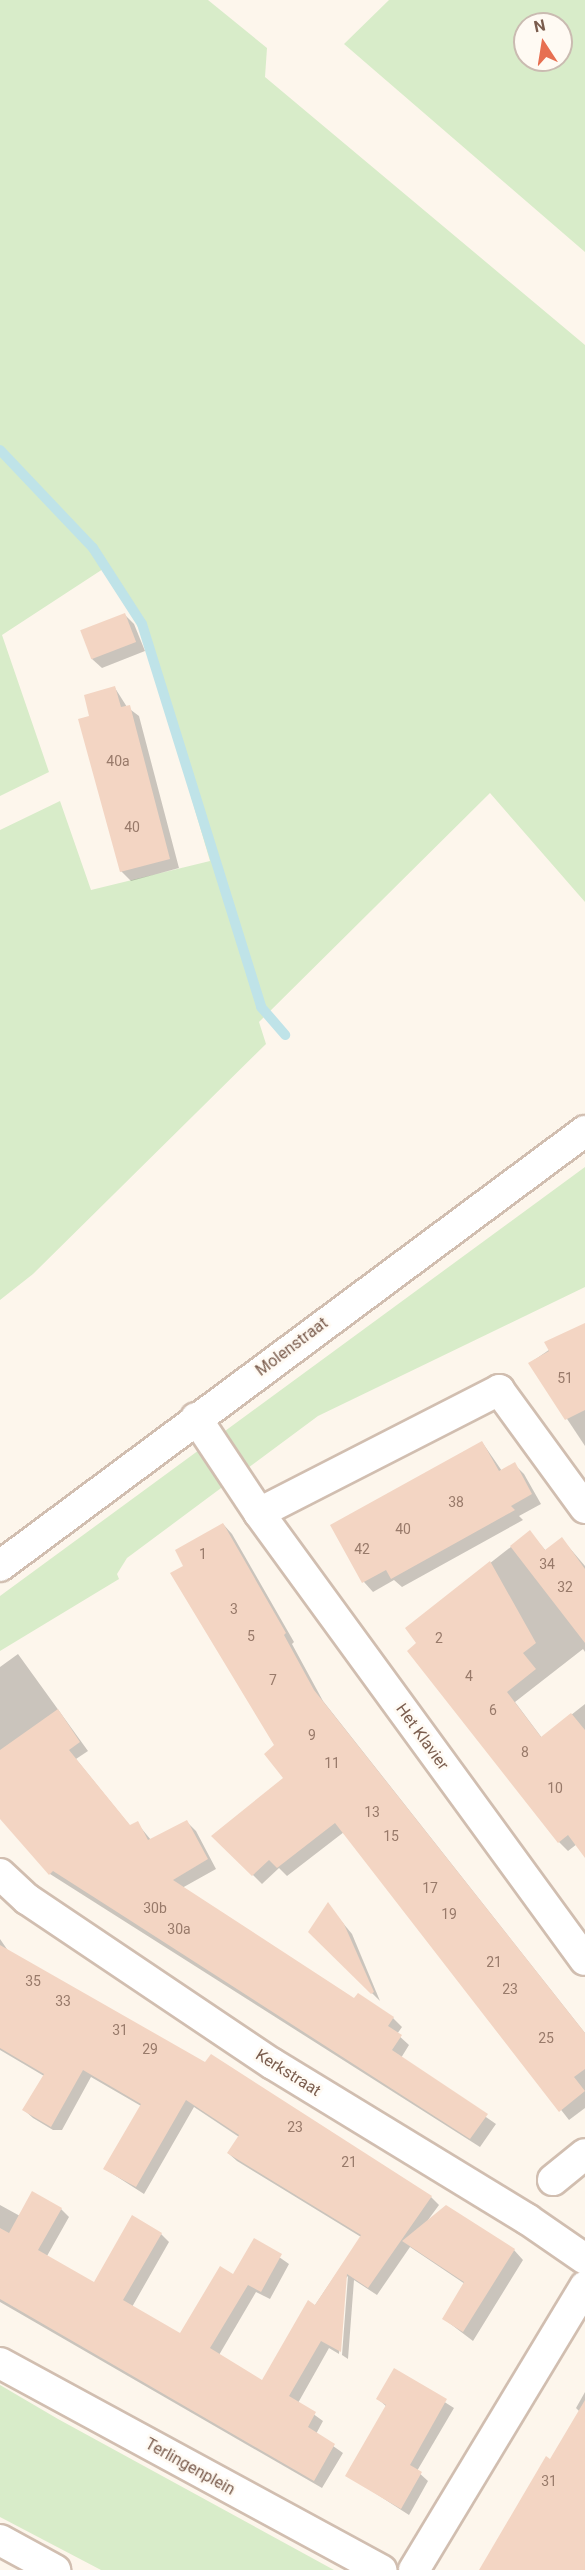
<!DOCTYPE html>
<style>
body{margin:0}
#map{position:relative;width:585px;height:2570px;overflow:hidden;background:#fdf6ec;font-family:Roboto,sans-serif}
div>[style]{position:absolute}
.green>*{inset:0;background:#d8ecc9}
.shadow>*{inset:0;background:#0003}
.stream>*{height:10px;margin:-5px;padding:0 5px;transform-origin:5px;border-radius:5px;background:#bfe3e8}
.building>*{inset:0;background:#f3d5c3;transform-origin:0 0}
.roads{filter:drop-shadow(2px 0 #d1beb0) drop-shadow(-2px 0 #d1beb0) drop-shadow(0 2px #d1beb0) drop-shadow(0 -2px #d1beb0)}
.minor>*{height:30px;margin:-15px;padding:0 15px;transform-origin:15px;border-radius:15px;background:#fff}
span{translate:-50% -50%;white-space:nowrap;text-align:center;line-height:1.15;-webkit-text-stroke:5px #fffaf3;paint-order:stroke}
.number-label{font-size:14px;color:#987a6a}
.number-label span{-webkit-text-stroke-width:0}
.street-label{font-size:16px;color:#7a5c4d}
.north{position:absolute;left:513px;top:12px;width:60px;height:60px;box-sizing:border-box;background:#fffaf3;border:2px solid #cabbb1;border-radius:50%;rotate:348deg;font-size:16px;font-weight:700;line-height:24px;text-align:center;color:#7a5c4d}
.north::after{content:'';display:block;margin:auto;width:21px;height:27px;background:#e76f51;clip-path:polygon(50% 0,100% 100%,50% 72%,0 100%)}
</style>
<div id="map">
<div class="green">
<div style="clip-path:polygon(0 0,208px 0,267px 48px,265px 77px,585px 345px,585px 902px,490px 793px,259px 1022px,266px 1044px,33px 1274px,0 1300px,0 830px,60px 801px,91px 890px,210px 861px,142px 630px,103px 569px,2px 635px,49px 772px,0 796px)"></div>
<div style="clip-path:polygon(evenodd,389px 0,585px 0,585px 252px,344px 44px,389px 0,525px 24px,561px 24px,561px 60px,525px 60px,525px 24px)"></div>
<div style="clip-path:polygon(585px 1167px,585px 1287px,318px 1416px,127px 1558px,117px 1574px,119px 1579px,0 1651px,0 1596px)"></div>
<div style="clip-path:polygon(0 2385px,58px 2419px,334px 2570px,101px 2570px,0 2517px)"></div>
</div>
<div class="shadow">
<div style="clip-path:polygon(125px 615px,134px 624px,145px 651px,102px 668px,92px 659px,82px 632px)"></div>
<div style="clip-path:polygon(115px 688px,127px 707px,139px 716px,179px 868px,131px 881px,121px 871px,91px 717px)"></div>
<div style="clip-path:polygon(585px 1325px,585px 1446px,530px 1363px)"></div>
<div style="clip-path:polygon(482px 1442px,502px 1471px,514px 1464px,524px 1474px,541px 1504px,519px 1516px,523px 1520px,402px 1587px,394px 1580px,373px 1592px,364px 1582px,332px 1526px)"></div>
<div style="clip-path:polygon(223px 1524px,232px 1534px,294px 1642px,292px 1644px,323px 1701px,585px 2033px,585px 2108px,569px 2120px,344px 1832px,287px 1876px,279px 1868px,262px 1884px,214px 1836px,285px 1778px,276px 1746px,186px 1567px)"></div>
<div style="clip-path:polygon(530px 1532px,546px 1551px,562px 1539px,585px 1566px,585px 1652px,583px 1649px,515px 1702px,542px 1738px,585px 1704px,585px 1855px,577px 1844px,568px 1851px,559px 1842px,407px 1628px)"></div>
<div style="clip-path:polygon(18px 1654px,88px 1751px,76px 1759px,131px 1827px,137px 1823px,151px 1840px,187px 1822px,196px 1831px,216px 1869px,182px 1888px,354px 2000px,393px 2018px,402px 2027px,397px 2034px,409px 2045px,401px 2058px,496px 2124px,480px 2147px,50px 1874px,0 1817px,0 1667px)"></div>
<div style="clip-path:polygon(328px 1905px,352px 1934px,380px 2001px,310px 1932px)"></div>
<div style="clip-path:polygon(0 1939px,9px 1952px,431px 2197px,439px 2205px,428px 2220px,514px 2250px,523px 2260px,473px 2341px,444px 2319px,465px 2284px,410px 2247px,377px 2295px,354px 2280px,348px 2359px,342px 2355px,348px 2276px,345px 2279px,339px 2354px,329px 2348px,298px 2403px,323px 2421px,316px 2434px,343px 2453px,322px 2488px,0 2302px,0 2205px,20px 2216px,61px 2209px,69px 2217px,47px 2256px,94px 2284px,161px 2234px,169px 2242px,132px 2307px,180px 2335px,234px 2277px,255px 2240px,289px 2264px,270px 2299px,256px 2292px,219px 2355px,263px 2382px,361px 2237px,237px 2161px,228px 2153px,239px 2137px,194px 2107px,144px 2194px,105px 2169px,141px 2106px,91px 2077px,62px 2130px,53px 2130px,33px 2118px,24px 2110px,44px 2076px,0 2050px)"></div>
<div style="clip-path:polygon(394px 2370px,454px 2408px,417px 2471px,428px 2481px,409px 2515px,347px 2475px,387px 2407px,378px 2399px)"></div>
<div style="clip-path:polygon(585px 2392px,585px 2570px,489px 2570px,580px 2412px,576px 2408px)"></div>
</div>
<div class="stream">
<div style="left:0;top:450px;width:135px;rotate:46.5deg"></div>
<div style="left:93px;top:548px;width:90px;rotate:57.2deg"></div>
<div style="left:142px;top:624px;width:401px;rotate:72.7deg"></div>
<div style="left:261px;top:1007px;width:37px;rotate:49deg"></div>
</div>
<div class="building">
<div style="left:125px;top:613px;width:31px;height:48px;rotate:69deg"></div>
<div style="clip-path:polygon(115px 686px,121px 707px,130px 705px,170px 859px,120px 872px,78px 719px,89px 716px,84px 695px)"></div>
<div style="clip-path:polygon(585px 1323px,585px 1410px,565px 1420px,528px 1363px,549px 1351px,544px 1342px)"></div>
<div style="clip-path:polygon(482px 1441px,499px 1471px,515px 1462px,532px 1494px,511px 1506px,515px 1510px,391px 1579px,386px 1570px,362px 1583px,330px 1525px)"></div>
<div style="clip-path:polygon(223px 1523px,286px 1633px,284px 1635px,314px 1690px,585px 2033px,585px 2069px,574px 2077px,585px 2091px,559px 2112px,335px 1823px,277px 1868px,269px 1860px,252px 1876px,211px 1836px,283px 1778px,264px 1754px,274px 1745px,170px 1573px,183px 1566px,175px 1550px)"></div>
<div style="clip-path:polygon(530px 1530px,545px 1550px,562px 1537px,585px 1569px,585px 1643px,510px 1546px)"></div>
<div style="clip-path:polygon(490px 1561px,536px 1643px,523px 1653px,536px 1669px,507px 1692px,541px 1737px,571px 1713px,585px 1730px,585px 1858px,568px 1835px,558px 1843px,407px 1651px,416px 1643px,405px 1628px)"></div>
<div style="clip-path:polygon(58px 1709px,80px 1742px,69px 1750px,130px 1825px,138px 1821px,148px 1840px,187px 1820px,208px 1859px,173px 1880px,354px 1998px,358px 1993px,394px 2017px,388px 2026px,402px 2035px,392px 2050px,488px 2114px,470px 2139px,114px 1910px,53px 1871px,49px 1875px,0 1819px,0 1750px)"></div>
<div style="clip-path:polygon(328px 1902px,344px 1924px,374px 1992px,371px 1994px,308px 1932px)"></div>
<div style="clip-path:polygon(0 1945px,205px 2062px,211px 2054px,432px 2196px,368px 2288px,347px 2274px,341px 2352px,321px 2341px,289px 2396px,316px 2412px,308px 2427px,335px 2444px,314px 2481px,0 2299px,0 2228px,9px 2233px,32px 2191px,62px 2208px,38px 2250px,94px 2282px,132px 2215px,162px 2233px,123px 2300px,180px 2333px,220px 2266px,233px 2274px,254px 2238px,282px 2254px,261px 2292px,248px 2285px,210px 2348px,262px 2380px,308px 2300px,315px 2305px,361px 2235px,227px 2153px,239px 2135px,186px 2100px,136px 2187px,103px 2169px,141px 2104px,83px 2070px,51px 2127px,22px 2110px,44px 2074px,0 2048px)"></div>
<div style="clip-path:polygon(446px 2205px,515px 2249px,463px 2332px,442px 2319px,464px 2282px,402px 2241px)"></div>
<div style="clip-path:polygon(394px 2368px,447px 2399px,410px 2465px,422px 2472px,401px 2509px,345px 2476px,386px 2405px,376px 2399px)"></div>
<div style="clip-path:polygon(585px 2400px,585px 2570px,479px 2570px,546px 2456px,550px 2459px)"></div>
</div>
<div class="roads">
<div class="minor">
<div style="left:196px;top:1418px;width:114px;rotate:56.4deg"></div>
<div style="left:259px;top:1513px;width:553px;rotate:53.9deg"></div>
<div style="left:259px;top:1513px;width:270px;rotate:-27.1deg"></div>
<div style="left:499px;top:1390px;width:146px;rotate:53.9deg"></div>
<div style="left:0;top:1566px;width:729px;rotate:-36.63deg"></div>
<div style="left:0;top:1874px;width:37px;rotate:43deg"></div>
<div style="left:27px;top:1899px;width:296px;rotate:33.9deg"></div>
<div style="left:273px;top:2064px;width:298px;rotate:31.4deg"></div>
<div style="left:527px;top:2219px;width:70px;rotate:34.6deg"></div>
<div style="left:553px;top:2180px;width:41px;rotate:-39.1deg"></div>
<div style="left:0;top:2363px;width:434px;rotate:28.5deg"></div>
<div style="left:0;top:2540px;width:63px;rotate:28.6deg"></div>
<div style="left:414px;top:2570px;width:331px;rotate:-58.9deg"></div>
</div>
</div>
<div class="number-label">
<span style="left:118px;top:761px">40a</span>
<span style="left:132px;top:827px">40</span>
<span style="left:565px;top:1378px">51</span>
<span style="left:456px;top:1502px">38</span>
<span style="left:403px;top:1529px">40</span>
<span style="left:362px;top:1549px">42</span>
<span style="left:203px;top:1554px">1</span>
<span style="left:547px;top:1564px">34</span>
<span style="left:565px;top:1587px">32</span>
<span style="left:234px;top:1609px">3</span>
<span style="left:251px;top:1636px">5</span>
<span style="left:439px;top:1638px">2</span>
<span style="left:469px;top:1676px">4</span>
<span style="left:273px;top:1680px">7</span>
<span style="left:493px;top:1710px">6</span>
<span style="left:312px;top:1735px">9</span>
<span style="left:525px;top:1752px">8</span>
<span style="left:332px;top:1763px">11</span>
<span style="left:555px;top:1788px">10</span>
<span style="left:372px;top:1812px">13</span>
<span style="left:391px;top:1836px">15</span>
<span style="left:430px;top:1888px">17</span>
<span style="left:155px;top:1908px">30b</span>
<span style="left:449px;top:1914px">19</span>
<span style="left:179px;top:1929px">30a</span>
<span style="left:494px;top:1962px">21</span>
<span style="left:33px;top:1981px">35</span>
<span style="left:510px;top:1989px">23</span>
<span style="left:63px;top:2001px">33</span>
<span style="left:120px;top:2030px">31</span>
<span style="left:546px;top:2038px">25</span>
<span style="left:150px;top:2049px">29</span>
<span style="left:295px;top:2127px">23</span>
<span style="left:349px;top:2162px">21</span>
<span style="left:549px;top:2481px">31</span>
</div>
<div class="street-label">
<span style="left:292px;top:1347px;rotate:-37deg">Molenstraat</span>
<span style="left:422px;top:1737px;rotate:54deg">Het Klavier</span>
<span style="left:288px;top:2073px;rotate:32deg">Kerkstraat</span>
<span style="left:190px;top:2467px;rotate:29deg">Terlingenplein</span>
</div>
<div class="north">N</div>
</div>
